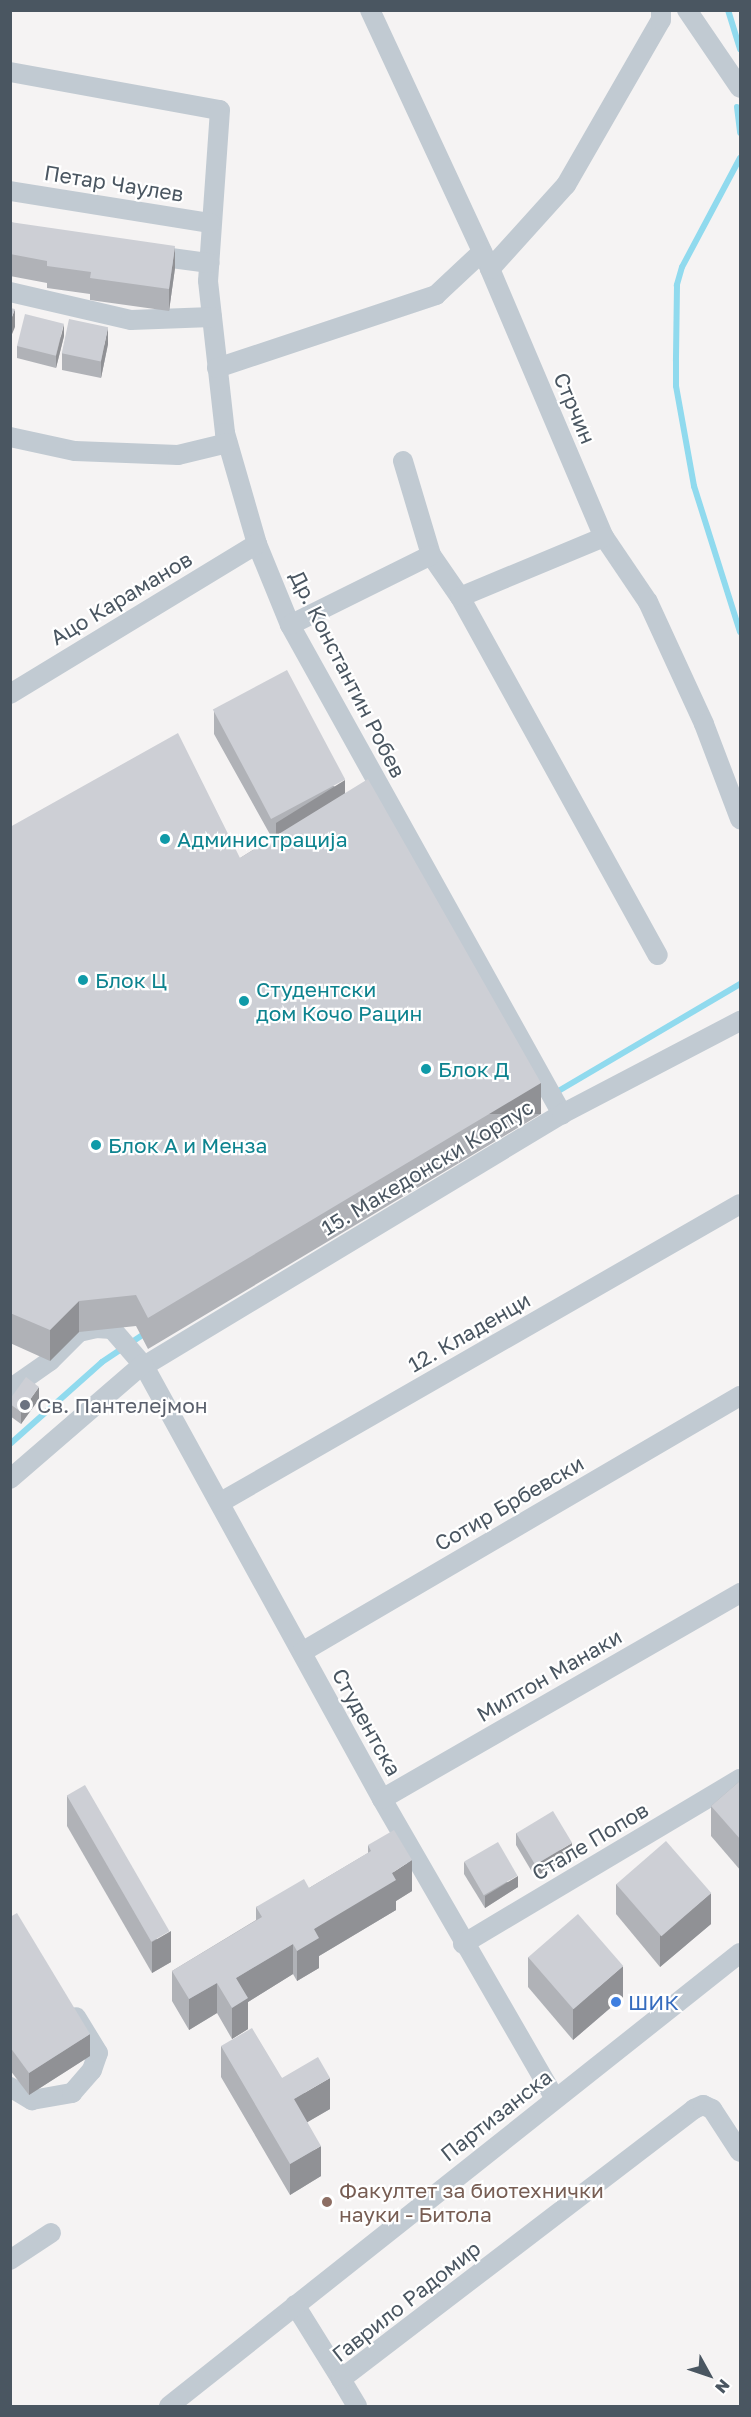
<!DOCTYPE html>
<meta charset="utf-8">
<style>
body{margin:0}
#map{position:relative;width:751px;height:2417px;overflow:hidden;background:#f5f3f3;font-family:"Golos Text",sans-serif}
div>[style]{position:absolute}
.stream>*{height:6px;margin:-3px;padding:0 3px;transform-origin:3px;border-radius:3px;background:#90daee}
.minor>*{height:20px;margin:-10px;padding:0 10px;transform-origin:10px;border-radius:10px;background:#c1cad2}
.wall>*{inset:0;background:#b0b2b7}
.shaded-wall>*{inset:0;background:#909195;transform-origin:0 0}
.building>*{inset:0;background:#cdcfd5;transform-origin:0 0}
.dots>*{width:16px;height:16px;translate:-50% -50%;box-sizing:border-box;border:3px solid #fff;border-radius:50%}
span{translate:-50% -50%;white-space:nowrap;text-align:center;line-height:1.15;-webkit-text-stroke:4.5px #fff;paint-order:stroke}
.street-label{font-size:21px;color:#4a5661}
.culture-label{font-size:21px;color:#0d838f}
.left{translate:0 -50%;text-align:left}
.worship-label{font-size:21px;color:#5b616d}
.shop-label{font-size:21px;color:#366cbe}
.education-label{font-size:21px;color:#785e54}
.frame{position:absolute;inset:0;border:12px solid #4a5661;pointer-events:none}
.north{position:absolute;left:679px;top:2345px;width:60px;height:60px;-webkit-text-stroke:4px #fff;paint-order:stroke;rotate:130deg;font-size:16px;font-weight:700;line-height:24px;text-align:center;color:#4a5661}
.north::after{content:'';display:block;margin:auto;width:21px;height:27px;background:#4a5661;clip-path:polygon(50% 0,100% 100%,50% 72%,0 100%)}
</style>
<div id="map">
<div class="stream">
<div style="left:728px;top:10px;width:41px;rotate:72.9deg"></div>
<div style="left:737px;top:107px;width:26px;rotate:83deg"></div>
<div style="left:740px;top:158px;width:123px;rotate:118deg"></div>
<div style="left:682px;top:267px;width:19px;rotate:106deg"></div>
<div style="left:677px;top:285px;width:76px;rotate:90.8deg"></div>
<div style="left:676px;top:361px;width:25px;rotate:90deg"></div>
<div style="left:676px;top:386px;width:102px;rotate:79.8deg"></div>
<div style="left:694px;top:486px;width:153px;rotate:72.5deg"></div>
<div style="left:555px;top:1093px;width:215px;rotate:-30.5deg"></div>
<div style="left:10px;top:1444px;width:123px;rotate:-41.7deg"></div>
<div style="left:102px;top:1362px;width:54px;rotate:-33.7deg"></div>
</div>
<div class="minor">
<div style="left:370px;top:10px;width:285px;rotate:65.1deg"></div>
<div style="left:490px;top:269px;width:291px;rotate:67deg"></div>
<div style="left:604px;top:537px;width:78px;rotate:55.9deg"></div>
<div style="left:648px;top:602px;width:134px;rotate:65.3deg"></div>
<div style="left:704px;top:724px;width:102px;rotate:69.2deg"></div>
<div style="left:687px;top:10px;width:94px;rotate:55.8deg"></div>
<div style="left:10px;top:72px;width:213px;rotate:10.3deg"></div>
<div style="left:220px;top:110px;width:171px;rotate:94deg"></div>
<div style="left:208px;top:281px;width:153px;rotate:83.6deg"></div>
<div style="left:225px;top:433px;width:116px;rotate:73.9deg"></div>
<div style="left:257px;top:544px;width:87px;rotate:67.8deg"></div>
<div style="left:290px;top:625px;width:560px;rotate:60.92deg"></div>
<div style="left:10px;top:191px;width:203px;rotate:9.1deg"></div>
<div style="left:149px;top:255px;width:61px;rotate:7.6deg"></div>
<div style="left:490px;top:269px;width:113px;rotate:-47.9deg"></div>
<div style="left:566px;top:185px;width:190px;rotate:-60.1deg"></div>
<div style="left:661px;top:20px;width:10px;rotate:-90deg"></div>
<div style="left:10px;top:292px;width:124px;rotate:13deg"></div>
<div style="left:131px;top:320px;width:81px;rotate:-2.1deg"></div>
<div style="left:217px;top:368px;width:231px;rotate:-18.4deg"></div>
<div style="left:436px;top:295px;width:63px;rotate:-43.1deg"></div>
<div style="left:10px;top:437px;width:66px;rotate:12.2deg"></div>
<div style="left:75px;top:451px;width:103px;rotate:2.2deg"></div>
<div style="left:178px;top:455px;width:51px;rotate:-13.5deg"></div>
<div style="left:403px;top:461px;width:98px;rotate:73.4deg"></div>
<div style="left:431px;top:555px;width:51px;rotate:55.4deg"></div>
<div style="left:460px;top:597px;width:409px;rotate:61.1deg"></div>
<div style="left:460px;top:597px;width:156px;rotate:-22.6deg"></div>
<div style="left:290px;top:625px;width:157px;rotate:-26.4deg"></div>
<div style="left:10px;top:694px;width:289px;rotate:-31.3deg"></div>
<div style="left:144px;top:1366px;width:488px;rotate:-31.1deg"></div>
<div style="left:562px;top:1114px;width:201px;rotate:-27.6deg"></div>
<div style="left:10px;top:1389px;width:49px;rotate:-35deg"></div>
<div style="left:50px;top:1361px;width:41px;rotate:-45deg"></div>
<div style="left:79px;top:1332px;width:17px;rotate:-13deg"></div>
<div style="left:96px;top:1328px;width:16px;rotate:4deg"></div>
<div style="left:112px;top:1329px;width:49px;rotate:49.1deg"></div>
<div style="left:144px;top:1366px;width:494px;rotate:61.2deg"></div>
<div style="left:382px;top:1799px;width:346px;rotate:60deg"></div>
<div style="left:10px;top:1479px;width:176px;rotate:-40.8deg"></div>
<div style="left:221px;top:1502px;width:598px;rotate:-29.86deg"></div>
<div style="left:302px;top:1652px;width:507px;rotate:-30.31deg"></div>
<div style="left:382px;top:1799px;width:413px;rotate:-29.9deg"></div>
<div style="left:463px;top:1944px;width:322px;rotate:-30.8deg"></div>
<div style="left:10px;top:2087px;width:26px;rotate:31deg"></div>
<div style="left:32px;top:2100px;width:41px;rotate:-9.9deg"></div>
<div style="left:72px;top:2093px;width:30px;rotate:-49deg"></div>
<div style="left:92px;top:2070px;width:18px;rotate:-71deg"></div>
<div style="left:98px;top:2053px;width:42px;rotate:-121.4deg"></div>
<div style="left:10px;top:2260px;width:49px;rotate:-33.4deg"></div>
<div style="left:295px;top:2305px;width:87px;rotate:58.1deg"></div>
<div style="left:169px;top:2406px;width:729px;rotate:-38.43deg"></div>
<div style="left:357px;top:2406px;width:31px;rotate:-121deg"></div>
<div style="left:341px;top:2379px;width:444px;rotate:-37.4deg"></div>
<div style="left:694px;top:2109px;width:10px;rotate:-24deg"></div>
<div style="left:703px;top:2105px;width:10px;rotate:24deg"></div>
<div style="left:712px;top:2109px;width:51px;rotate:56.9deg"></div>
</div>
<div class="wall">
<div style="clip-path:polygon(10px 222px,175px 268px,169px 311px,90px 300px,90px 294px,47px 288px,47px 283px,10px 276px)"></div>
<div style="clip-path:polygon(64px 336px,56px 368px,17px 358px,17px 346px)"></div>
<div style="clip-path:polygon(108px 344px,101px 378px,62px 370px,62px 353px)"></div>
<div style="clip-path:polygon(214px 711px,345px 793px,541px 1114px,148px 1349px,136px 1326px,79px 1332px,50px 1361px,10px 1343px,10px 827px,240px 858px,272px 838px,214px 734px)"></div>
<div style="clip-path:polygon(10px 1399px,39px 1399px,21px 1424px,10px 1416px)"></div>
<div style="clip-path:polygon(741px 1780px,741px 1871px,711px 1836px,711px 1806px)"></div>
<div style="clip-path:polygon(67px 1795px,171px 1962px,152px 1973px,67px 1826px)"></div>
<div style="clip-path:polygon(516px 1833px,572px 1854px,535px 1877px,516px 1845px)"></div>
<div style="clip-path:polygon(368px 1845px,412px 1891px,396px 1901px,396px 1910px,319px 1956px,319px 1968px,297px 1981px,293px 1974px,248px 2002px,248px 2029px,232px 2039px,217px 2013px,189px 2030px,172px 2001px,172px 1971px,256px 1920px,256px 1907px,309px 1888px,368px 1853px)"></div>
<div style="clip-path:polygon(464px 1862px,518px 1887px,485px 1908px,464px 1874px)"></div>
<div style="clip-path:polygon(616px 1884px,711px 1924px,660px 1967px,616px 1914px)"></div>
<div style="clip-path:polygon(10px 1917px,90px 2056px,29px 2095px,10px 2070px)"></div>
<div style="clip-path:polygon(528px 1957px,623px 1997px,573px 2040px,528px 1987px)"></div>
<div style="clip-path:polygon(221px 2046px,282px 2078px,330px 2109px,307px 2122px,321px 2176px,290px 2195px,221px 2077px)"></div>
</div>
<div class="shaded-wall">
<div style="clip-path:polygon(175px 246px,175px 268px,169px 311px,169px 289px)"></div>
<div style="clip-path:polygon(15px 309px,15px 327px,10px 339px,10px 322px)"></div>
<div style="clip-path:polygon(64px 324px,64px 336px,56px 368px,56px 356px)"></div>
<div style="clip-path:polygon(108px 327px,108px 344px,101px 378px,101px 361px)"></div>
<div style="clip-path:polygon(345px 780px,345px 802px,276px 845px,276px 823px)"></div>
<div style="left:541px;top:1083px;width:31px;height:458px;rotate:90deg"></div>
<div style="clip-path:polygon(79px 1301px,79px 1332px,50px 1361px,50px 1330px)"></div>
<div style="clip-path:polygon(39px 1387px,39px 1399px,21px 1424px,21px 1412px)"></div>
<div style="clip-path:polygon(572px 1843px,572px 1854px,535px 1877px,535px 1865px)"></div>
<div style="clip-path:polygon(412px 1860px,412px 1891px,396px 1901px,396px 1910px,319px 1956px,319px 1968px,297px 1981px,297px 1951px,314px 1929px,392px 1873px)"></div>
<div style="clip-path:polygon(518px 1876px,518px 1887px,485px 1908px,485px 1896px)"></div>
<div style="clip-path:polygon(711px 1893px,711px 1924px,660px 1967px,660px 1936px)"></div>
<div style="clip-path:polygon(171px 1931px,171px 1962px,152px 1973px,152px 1942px)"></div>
<div style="clip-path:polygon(293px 1944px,293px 1974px,248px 2002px,248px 2029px,232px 2039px,232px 2008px,236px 1978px)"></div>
<div style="clip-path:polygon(623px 1966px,623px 1997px,573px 2040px,573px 2009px)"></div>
<div style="clip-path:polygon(217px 1983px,217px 2013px,189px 2030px,189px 1999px)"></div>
<div style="clip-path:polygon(90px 2034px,90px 2056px,29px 2095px,29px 2073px)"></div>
<div style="clip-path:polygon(330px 2078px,330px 2109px,294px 2130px,294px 2099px)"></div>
<div style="clip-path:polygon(321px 2146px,321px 2176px,290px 2195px,290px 2164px)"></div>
</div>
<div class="building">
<div style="clip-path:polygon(10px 222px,175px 246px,169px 289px,90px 278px,91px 272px,47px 266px,47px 261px,10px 254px)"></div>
<div style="clip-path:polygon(10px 308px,15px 309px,10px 322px)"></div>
<div style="left:25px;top:314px;width:40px;height:33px;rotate:14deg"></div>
<div style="left:69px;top:319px;width:40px;height:35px;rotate:12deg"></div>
<div style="left:287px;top:670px;width:124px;height:84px;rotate:62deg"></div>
<div style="clip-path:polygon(178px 733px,240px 858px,368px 779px,541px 1083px,148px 1318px,136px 1295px,79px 1301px,50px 1330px,10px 1313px,10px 827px)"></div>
<div style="clip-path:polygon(26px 1377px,39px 1387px,21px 1412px,10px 1404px,10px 1399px)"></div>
<div style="clip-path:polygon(741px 1780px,741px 1840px,711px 1806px)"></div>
<div style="left:85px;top:1785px;width:169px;height:21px;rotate:60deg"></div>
<div style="left:553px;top:1811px;width:37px;height:43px;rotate:59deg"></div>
<div style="clip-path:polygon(394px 1830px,412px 1860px,392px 1873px,396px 1880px,314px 1929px,319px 1938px,297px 1951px,293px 1944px,236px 1978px,248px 1998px,232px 2008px,217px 1983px,189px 1999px,172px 1971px,262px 1917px,256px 1907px,304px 1879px,309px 1888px,371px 1851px,368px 1845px)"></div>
<div style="left:666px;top:1841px;width:69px;height:66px;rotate:49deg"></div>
<div style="left:498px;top:1842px;width:39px;height:39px;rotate:60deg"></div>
<div style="clip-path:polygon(17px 1913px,90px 2034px,29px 2073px,10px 2047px,10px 1917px)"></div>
<div style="left:578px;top:1914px;width:69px;height:66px;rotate:49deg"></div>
<div style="clip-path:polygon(252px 2028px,282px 2078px,318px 2057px,330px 2078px,294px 2099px,321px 2146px,290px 2164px,221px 2046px)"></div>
</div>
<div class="dots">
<div style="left:165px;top:839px;background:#0f9aa8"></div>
<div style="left:83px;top:980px;background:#0f9aa8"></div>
<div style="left:244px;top:1001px;background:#0f9aa8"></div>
<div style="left:426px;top:1069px;background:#0f9aa8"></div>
<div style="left:96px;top:1145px;background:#0f9aa8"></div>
<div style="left:25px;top:1405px;background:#6b7280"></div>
<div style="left:616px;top:2002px;background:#3f7fe0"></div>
<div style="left:327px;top:2202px;background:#8d6e63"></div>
</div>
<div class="street-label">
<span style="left:114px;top:183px;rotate:9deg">Петар Чаулев</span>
<span style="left:575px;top:408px;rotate:67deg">Стрчин</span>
<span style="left:121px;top:598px;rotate:-31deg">Ацо Караманов</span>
<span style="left:348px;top:674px;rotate:63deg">Др. Константин Робев</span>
<span style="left:427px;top:1167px;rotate:-31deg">15. Македонски Корпус</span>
<span style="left:469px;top:1332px;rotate:-30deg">12. Кладенци</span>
<span style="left:509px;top:1503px;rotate:-30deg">Сотир Брбевски</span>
<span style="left:549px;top:1675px;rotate:-30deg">Милтон Манаки</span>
<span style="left:367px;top:1722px;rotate:61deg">Студентска</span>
<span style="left:590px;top:1841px;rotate:-31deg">Стале Попов</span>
<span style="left:496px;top:2115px;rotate:-38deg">Партизанска</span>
<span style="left:406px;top:2301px;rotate:-38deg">Гаврило Радомир</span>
</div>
<div class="culture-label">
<span class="left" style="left:177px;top:839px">Администрација</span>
<span class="left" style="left:95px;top:980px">Блок Ц</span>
<span class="left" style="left:256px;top:1001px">Студентски<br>дом Кочо Рацин</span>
<span class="left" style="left:438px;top:1069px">Блок Д</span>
<span class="left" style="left:108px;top:1145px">Блок А и Менза</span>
</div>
<div class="worship-label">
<span class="left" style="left:37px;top:1405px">Св. Пантелејмон</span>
</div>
<div class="shop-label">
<span class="left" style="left:628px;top:2002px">ШИК</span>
</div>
<div class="education-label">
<span class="left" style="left:339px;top:2202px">Факултет за биотехнички<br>науки - Битола</span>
</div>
<div class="frame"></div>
<div class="north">N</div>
</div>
